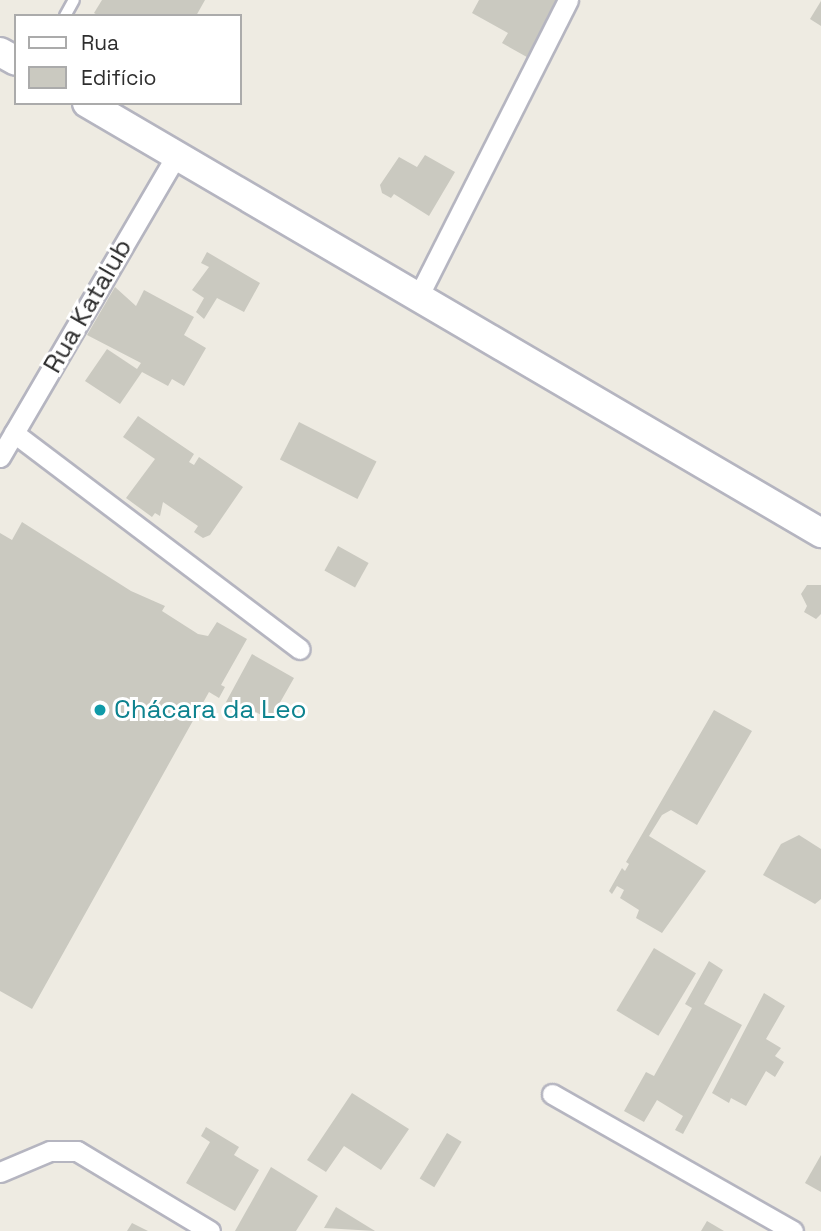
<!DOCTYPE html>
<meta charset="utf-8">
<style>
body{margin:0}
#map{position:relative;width:821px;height:1231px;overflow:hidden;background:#eeebe2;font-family:"Space Grotesk",sans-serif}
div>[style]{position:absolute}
.building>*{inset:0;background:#cac9c0;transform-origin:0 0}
.roads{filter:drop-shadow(2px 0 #b5b5c0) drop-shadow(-2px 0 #b5b5c0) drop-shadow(0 2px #b5b5c0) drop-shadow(0 -2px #b5b5c0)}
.service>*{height:10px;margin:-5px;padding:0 5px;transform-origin:5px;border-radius:5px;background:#fff}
.minor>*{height:19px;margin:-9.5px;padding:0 9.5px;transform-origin:9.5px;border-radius:9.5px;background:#fff}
.secondary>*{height:28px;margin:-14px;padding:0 14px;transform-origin:14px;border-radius:14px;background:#fff}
.dots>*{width:19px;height:19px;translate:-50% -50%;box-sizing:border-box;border:4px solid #fff;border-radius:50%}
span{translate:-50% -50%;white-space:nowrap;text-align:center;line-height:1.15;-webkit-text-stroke:6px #fff;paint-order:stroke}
.street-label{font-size:26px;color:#2e2e2e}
.culture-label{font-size:26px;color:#0d838f}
.left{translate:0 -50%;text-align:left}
.legend{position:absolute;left:14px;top:14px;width:228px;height:91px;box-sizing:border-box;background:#fff;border:2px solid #ababab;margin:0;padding:9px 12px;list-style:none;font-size:21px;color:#2e2e2e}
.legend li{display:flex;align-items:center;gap:14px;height:35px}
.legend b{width:35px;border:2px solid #ababab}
</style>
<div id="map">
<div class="building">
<div style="clip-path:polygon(102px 0,205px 0,196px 16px,99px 16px,94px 13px)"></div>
<div style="clip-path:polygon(479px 0,562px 0,534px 61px,502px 43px,508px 33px,472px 13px)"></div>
<div style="clip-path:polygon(821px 1px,821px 26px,810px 19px)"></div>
<div style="clip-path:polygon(425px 155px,455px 172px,429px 216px,394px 194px,391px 198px,382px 193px,380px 185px,399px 157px,417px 167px)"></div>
<div style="clip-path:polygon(207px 252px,260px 283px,244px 312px,217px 298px,204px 319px,196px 312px,204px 298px,192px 290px,209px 267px,201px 263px)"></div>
<div style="clip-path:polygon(115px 287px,136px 306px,144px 290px,194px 317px,184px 335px,206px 348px,184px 386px,172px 379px,168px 386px,142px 372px,120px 404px,85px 381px,107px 349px,137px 369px,141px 363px,87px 335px)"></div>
<div style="clip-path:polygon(138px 416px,194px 454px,189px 462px,194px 465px,199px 457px,243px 487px,210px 535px,203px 538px,194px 532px,198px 526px,163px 502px,160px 516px,155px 513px,152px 517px,126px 498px,155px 459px,123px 437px)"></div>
<div style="left:299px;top:422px;width:87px;height:42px;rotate:27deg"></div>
<div style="clip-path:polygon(22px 522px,131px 591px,165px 606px,162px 611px,198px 634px,208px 636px,217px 622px,247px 639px,221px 685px,225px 687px,219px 698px,209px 692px,32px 1009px,0 991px,0 533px,12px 540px)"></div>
<div style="left:338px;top:546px;width:35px;height:28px;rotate:29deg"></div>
<div style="clip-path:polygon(807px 585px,821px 585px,821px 614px,816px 619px,804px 612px,807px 606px,801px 594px)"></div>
<div style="clip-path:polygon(252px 654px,294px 678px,270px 720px,243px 705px,241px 710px,226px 702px)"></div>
<div style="clip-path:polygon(714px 710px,752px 731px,697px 825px,671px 810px,662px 815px,649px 836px,706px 871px,662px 933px,636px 918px,639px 910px,620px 898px,624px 890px,617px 886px,612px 894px,609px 891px,622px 868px,625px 871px,629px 864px,626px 862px)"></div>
<div style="clip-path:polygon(799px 835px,821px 849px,821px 899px,815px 904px,763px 875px,781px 844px)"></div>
<div style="left:654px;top:948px;width:49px;height:73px;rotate:31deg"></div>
<div style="clip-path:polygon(709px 961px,723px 970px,704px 1004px,742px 1025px,683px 1134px,675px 1130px,683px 1116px,657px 1100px,644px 1122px,624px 1111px,646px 1072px,654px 1076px,692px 1008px,685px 1004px)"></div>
<div style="clip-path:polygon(764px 993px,785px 1006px,766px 1039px,781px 1048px,775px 1056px,784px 1062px,775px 1077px,766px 1071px,746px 1106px,731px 1098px,729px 1103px,712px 1093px)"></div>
<div style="clip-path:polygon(352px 1093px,409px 1129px,381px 1170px,344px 1146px,326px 1172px,307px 1160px)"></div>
<div style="clip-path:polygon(206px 1127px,239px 1147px,234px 1155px,259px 1170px,235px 1211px,186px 1183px,210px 1142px,201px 1136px)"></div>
<div style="left:447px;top:1133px;width:17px;height:53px;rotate:31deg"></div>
<div style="clip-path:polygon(821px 1155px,821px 1192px,805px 1183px)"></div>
<div style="clip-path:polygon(271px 1167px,318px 1196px,296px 1231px,235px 1231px)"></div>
<div style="clip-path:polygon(336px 1207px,375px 1231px,324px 1228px)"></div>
<div style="clip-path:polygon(707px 1221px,724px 1231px,701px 1231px)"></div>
<div style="clip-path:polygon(132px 1223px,148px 1231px,127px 1231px)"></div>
</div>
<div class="roads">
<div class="service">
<div style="left:65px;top:16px;width:18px;rotate:-61deg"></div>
</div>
<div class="minor">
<div style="left:418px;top:297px;width:333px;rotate:-63.2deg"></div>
<div style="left:14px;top:433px;width:358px;rotate:37.1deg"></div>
<div style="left:0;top:457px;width:349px;rotate:-59.7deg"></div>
<div style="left:552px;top:1094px;width:277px;rotate:29.6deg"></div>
<div style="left:0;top:1172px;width:54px;rotate:-22.8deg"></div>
<div style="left:50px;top:1151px;width:27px"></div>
<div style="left:77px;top:1151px;width:155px;rotate:31deg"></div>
</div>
<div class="secondary">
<div style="left:0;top:52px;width:18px;rotate:29deg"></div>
<div style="left:87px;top:103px;width:851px;rotate:30.36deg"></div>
</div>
</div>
<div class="dots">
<div style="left:100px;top:710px;background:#0f9aa8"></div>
</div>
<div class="street-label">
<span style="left:88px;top:306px;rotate:-60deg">Rua Katalub</span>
</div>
<div class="culture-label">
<span class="left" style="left:114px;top:710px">Chácara da Leo</span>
</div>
<ul class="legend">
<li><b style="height:9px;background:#fff"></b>Rua</li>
<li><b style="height:19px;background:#cac9c0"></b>Edifício</li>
</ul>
</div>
